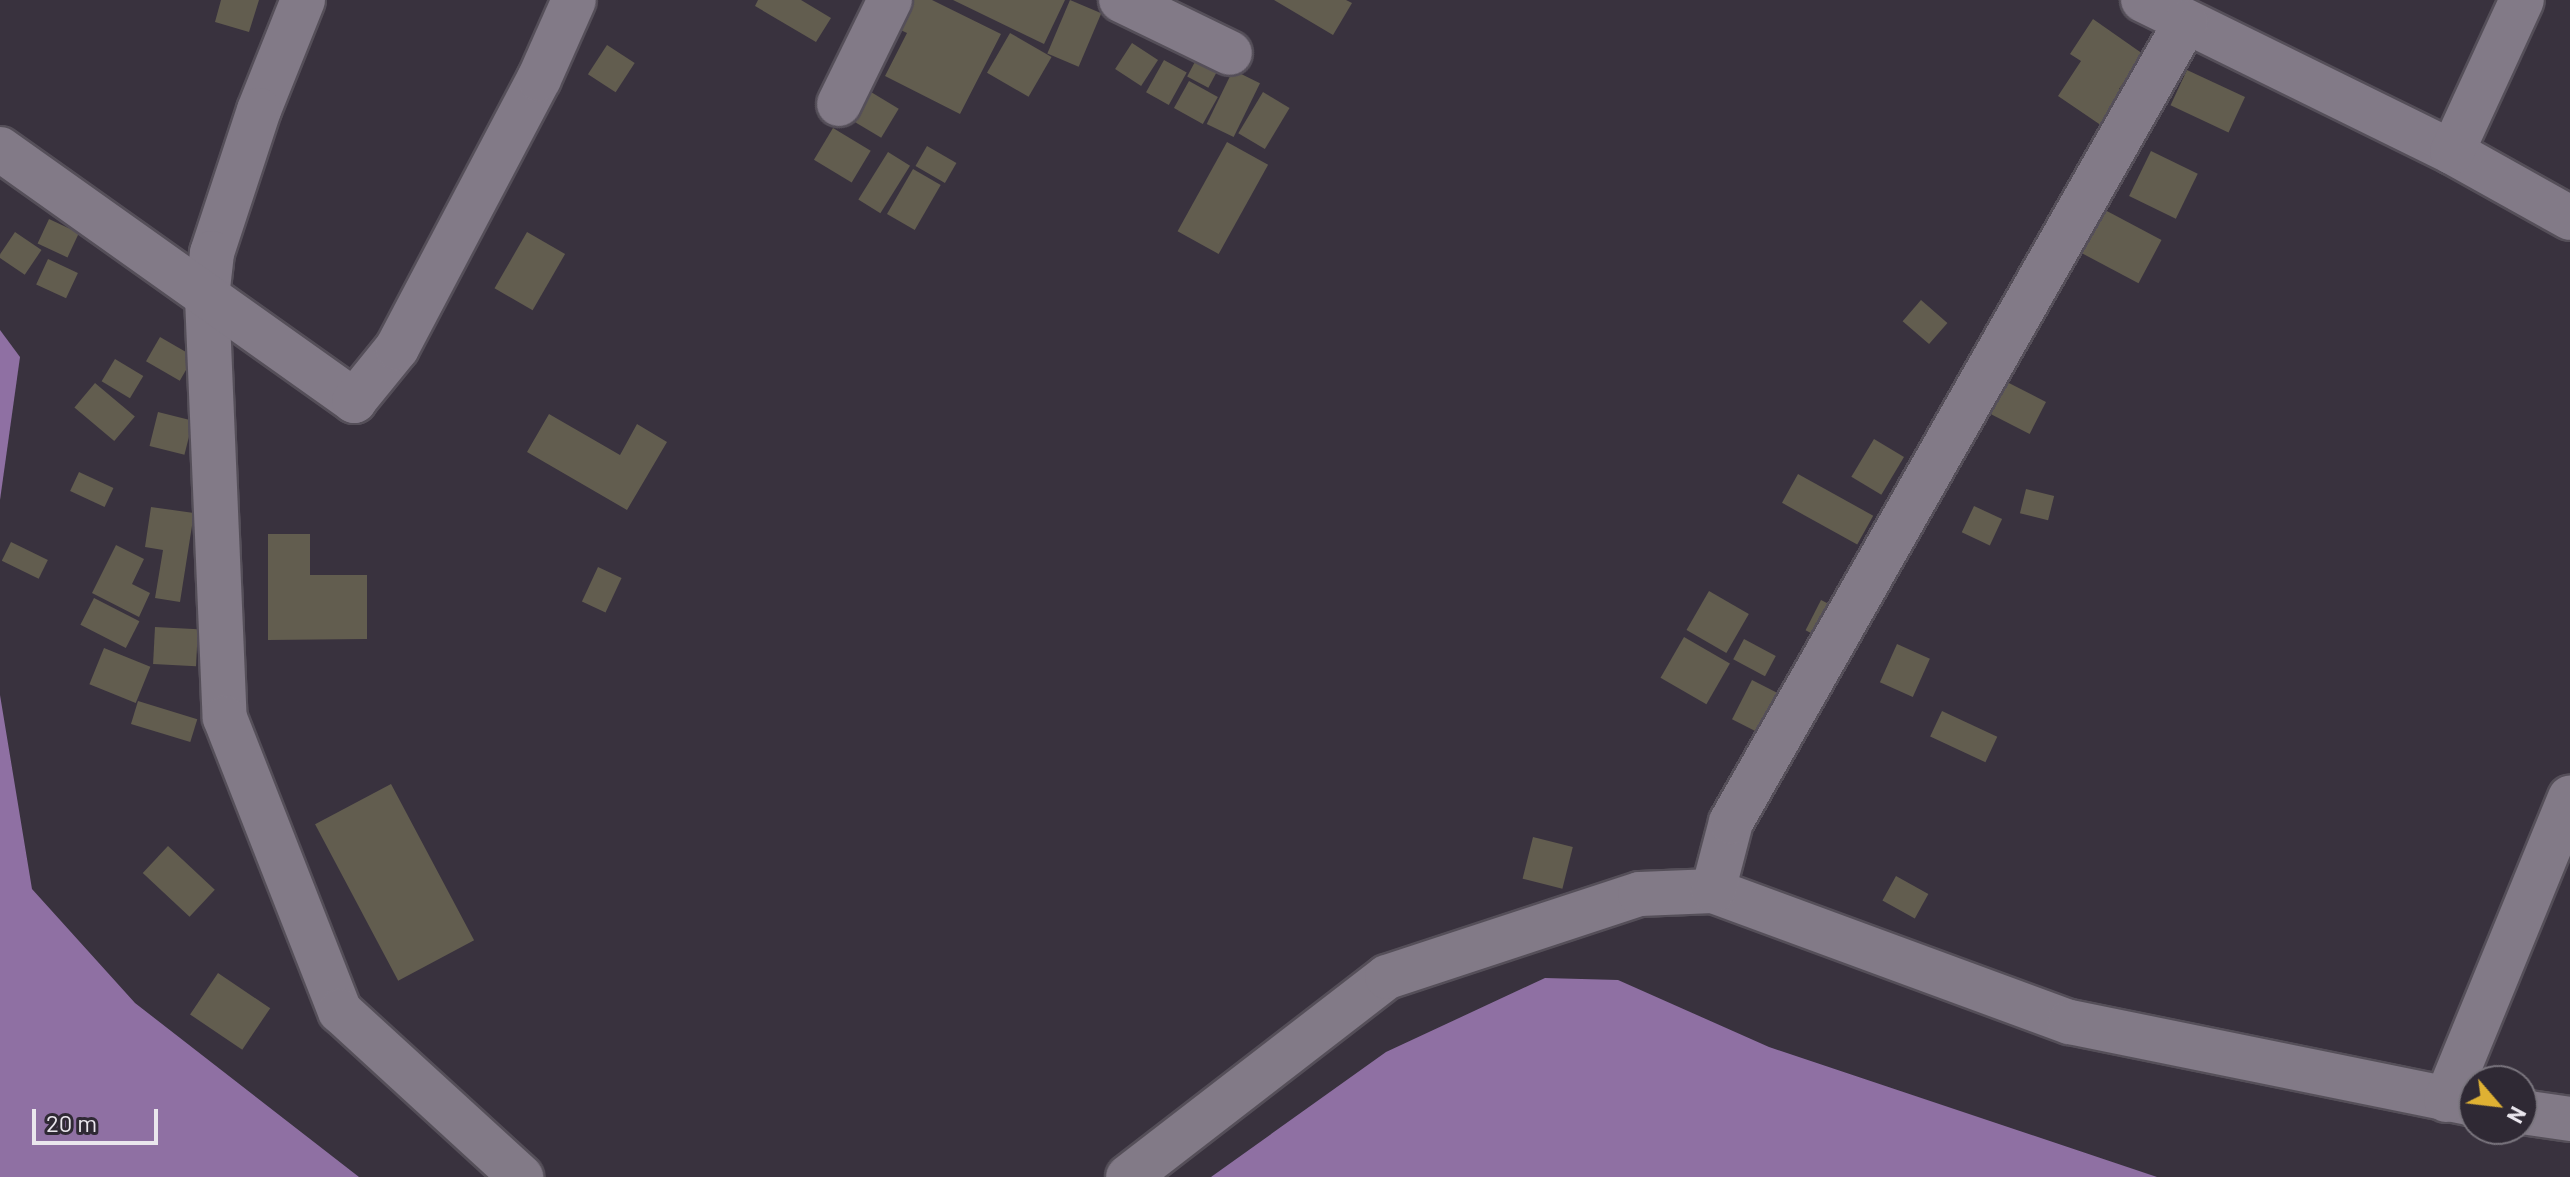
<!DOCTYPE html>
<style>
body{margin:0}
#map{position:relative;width:2570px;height:1177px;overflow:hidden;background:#39323e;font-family:Barlow,sans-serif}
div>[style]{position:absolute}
.water>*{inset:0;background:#8f70a3}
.building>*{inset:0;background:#625d4f;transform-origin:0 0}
.roads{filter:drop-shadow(2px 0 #554f59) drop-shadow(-2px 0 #554f59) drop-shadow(0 2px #554f59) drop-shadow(0 -2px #554f59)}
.minor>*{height:44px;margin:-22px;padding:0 22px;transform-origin:22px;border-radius:22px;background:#827a87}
span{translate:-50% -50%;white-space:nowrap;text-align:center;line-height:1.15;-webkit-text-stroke:8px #2f2934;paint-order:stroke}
.north{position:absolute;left:2458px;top:1065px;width:80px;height:80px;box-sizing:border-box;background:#2f2934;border:2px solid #7a757e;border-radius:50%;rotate:118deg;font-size:22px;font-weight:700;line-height:32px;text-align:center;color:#eae6ed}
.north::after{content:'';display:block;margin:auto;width:28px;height:36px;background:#dfb133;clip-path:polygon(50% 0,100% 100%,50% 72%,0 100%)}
.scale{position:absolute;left:32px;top:1109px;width:126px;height:36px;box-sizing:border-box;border:4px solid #eae6ed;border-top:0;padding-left:10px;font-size:24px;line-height:28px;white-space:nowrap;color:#eae6ed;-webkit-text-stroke:6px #2f2934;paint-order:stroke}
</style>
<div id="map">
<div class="water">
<div style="clip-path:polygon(0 330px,20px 357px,0 500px)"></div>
<div style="clip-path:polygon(0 695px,32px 889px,135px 1003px,359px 1177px,0 1177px)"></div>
<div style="clip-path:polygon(1545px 978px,1618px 980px,1769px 1047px,2157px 1177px,1211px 1177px,1386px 1052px)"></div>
</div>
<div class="building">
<div style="clip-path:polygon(221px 0,259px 0,249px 32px,215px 22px)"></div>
<div style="clip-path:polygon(758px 0,801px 0,831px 18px,816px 42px,755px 6px)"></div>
<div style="clip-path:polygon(902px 0,932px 0,1001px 34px,960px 114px,885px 76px,907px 33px,890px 25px)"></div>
<div style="clip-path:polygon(953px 0,1065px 0,1044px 44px)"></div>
<div style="left:1070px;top:0;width:34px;height:58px;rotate:23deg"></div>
<div style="clip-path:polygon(1274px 0,1346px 0,1352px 3px,1333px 35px)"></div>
<div style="clip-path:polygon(2093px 19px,2143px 54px,2119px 89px,2131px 97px,2108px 130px,2058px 96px,2081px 61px,2070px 54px)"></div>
<div style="left:1010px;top:33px;width:48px;height:46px;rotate:30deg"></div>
<div style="left:1132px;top:43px;width:31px;height:31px;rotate:33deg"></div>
<div style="left:1205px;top:43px;width:24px;height:38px;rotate:28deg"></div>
<div style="left:607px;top:45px;width:33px;height:35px;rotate:33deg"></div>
<div style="left:1164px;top:60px;width:26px;height:37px;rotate:29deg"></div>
<div style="left:1233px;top:70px;width:30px;height:60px;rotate:26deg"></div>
<div style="left:2187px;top:70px;width:64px;height:39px;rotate:25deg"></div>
<div style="left:1189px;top:81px;width:33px;height:31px;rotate:29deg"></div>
<div style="left:861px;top:86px;width:44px;height:34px;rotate:31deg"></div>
<div style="left:1263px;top:92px;width:31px;height:48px;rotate:31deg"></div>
<div style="left:833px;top:128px;width:44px;height:37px;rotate:31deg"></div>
<div style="left:1227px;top:142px;width:47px;height:102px;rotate:29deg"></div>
<div style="left:927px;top:146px;width:34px;height:23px;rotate:30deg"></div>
<div style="left:2151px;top:151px;width:52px;height:50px;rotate:26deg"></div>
<div style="left:888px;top:152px;width:26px;height:56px;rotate:32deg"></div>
<div style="left:913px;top:169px;width:32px;height:52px;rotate:30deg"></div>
<div style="left:2105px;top:210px;width:64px;height:49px;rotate:28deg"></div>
<div style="left:49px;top:219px;width:33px;height:27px;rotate:25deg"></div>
<div style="left:15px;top:232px;width:32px;height:30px;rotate:34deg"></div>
<div style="left:527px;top:232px;width:44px;height:65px;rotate:30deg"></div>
<div style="left:48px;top:259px;width:33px;height:28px;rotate:25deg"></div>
<div style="left:1921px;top:300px;width:35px;height:28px;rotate:41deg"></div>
<div style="left:160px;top:337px;width:39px;height:28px;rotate:30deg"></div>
<div style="left:115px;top:359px;width:33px;height:26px;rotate:31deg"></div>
<div style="left:2005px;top:381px;width:46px;height:36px;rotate:27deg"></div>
<div style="left:95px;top:383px;width:52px;height:32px;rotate:40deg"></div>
<div style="left:158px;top:412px;width:36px;height:35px;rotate:14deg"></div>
<div style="clip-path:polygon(549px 414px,620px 455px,637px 424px,667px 442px,627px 510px,527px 452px)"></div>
<div style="left:1874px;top:439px;width:35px;height:44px;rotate:31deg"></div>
<div style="left:79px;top:472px;width:38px;height:21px;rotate:25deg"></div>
<div style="left:1798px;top:474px;width:86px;height:33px;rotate:29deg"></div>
<div style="left:2026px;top:489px;width:29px;height:25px;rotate:14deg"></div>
<div style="left:1974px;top:506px;width:31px;height:29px;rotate:25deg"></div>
<div style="clip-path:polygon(151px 507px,194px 513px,180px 602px,155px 598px,163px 550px,145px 547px)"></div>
<div style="clip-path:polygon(268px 534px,310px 534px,310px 575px,367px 575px,367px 639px,268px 640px)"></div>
<div style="left:11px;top:542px;width:41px;height:21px;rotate:26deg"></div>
<div style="clip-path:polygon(116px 545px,144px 559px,132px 584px,150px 593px,139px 617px,92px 593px)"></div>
<div style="left:598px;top:567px;width:26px;height:38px;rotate:25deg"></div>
<div style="left:1709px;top:591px;width:46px;height:45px;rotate:30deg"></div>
<div style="left:94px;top:598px;width:51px;height:30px;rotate:27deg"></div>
<div style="left:1821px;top:600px;width:25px;height:34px;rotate:27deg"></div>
<div style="left:155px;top:627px;width:43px;height:37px;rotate:3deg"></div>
<div style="left:1684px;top:637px;width:53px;height:47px;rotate:30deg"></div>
<div style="left:1744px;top:639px;width:36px;height:23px;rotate:28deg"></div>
<div style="left:1897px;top:644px;width:36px;height:42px;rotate:24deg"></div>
<div style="left:104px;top:648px;width:50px;height:39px;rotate:22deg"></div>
<div style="left:1752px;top:680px;width:37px;height:44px;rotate:27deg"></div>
<div style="left:138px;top:701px;width:62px;height:24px;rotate:17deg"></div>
<div style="left:1942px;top:711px;width:61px;height:28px;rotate:25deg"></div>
<div style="left:391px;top:784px;width:177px;height:86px;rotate:62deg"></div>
<div style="left:1533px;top:837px;width:41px;height:43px;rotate:14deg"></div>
<div style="left:168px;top:846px;width:64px;height:37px;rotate:43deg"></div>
<div style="left:1896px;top:876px;width:37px;height:28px;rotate:29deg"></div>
<div style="left:218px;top:973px;width:63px;height:50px;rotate:34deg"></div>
</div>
<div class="roads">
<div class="minor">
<div style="left:303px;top:0;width:118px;rotate:111.8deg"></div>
<div style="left:259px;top:110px;width:151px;rotate:108.2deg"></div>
<div style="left:212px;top:253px;width:44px;rotate:96.5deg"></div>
<div style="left:207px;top:297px;width:421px;rotate:87.6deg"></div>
<div style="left:225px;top:718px;width:315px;rotate:68.6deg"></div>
<div style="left:340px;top:1011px;width:246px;rotate:42.5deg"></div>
<div style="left:1121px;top:0;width:121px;rotate:25.9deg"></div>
<div style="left:2143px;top:0;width:344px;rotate:26.2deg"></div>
<div style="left:2452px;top:152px;width:135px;rotate:29.2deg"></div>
<div style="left:839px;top:104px;width:116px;rotate:-63.9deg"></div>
<div style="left:0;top:149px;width:435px;rotate:35.4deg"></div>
<div style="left:354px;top:401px;width:68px;rotate:-50.9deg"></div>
<div style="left:397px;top:348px;width:304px;rotate:-62.2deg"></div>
<div style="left:539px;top:79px;width:86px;rotate:-66.1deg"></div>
<div style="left:2452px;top:152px;width:167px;rotate:-65.3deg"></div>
<div style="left:1713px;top:891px;width:380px;rotate:20.2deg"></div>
<div style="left:2070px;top:1022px;width:412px;rotate:11.5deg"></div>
<div style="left:2446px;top:1100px;width:327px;rotate:-67.7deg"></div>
<div style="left:2522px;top:1112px;width:49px;rotate:8.3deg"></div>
<div style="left:1128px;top:1177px;width:327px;rotate:-37.7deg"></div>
<div style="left:1387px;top:977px;width:266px;rotate:-18.2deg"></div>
<div style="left:1640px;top:894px;width:73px;rotate:-2.4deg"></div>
<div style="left:1713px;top:891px;width:71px;rotate:-75.4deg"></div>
<div style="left:1731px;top:822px;width:920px;rotate:-60.37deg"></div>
</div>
</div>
<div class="north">N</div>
<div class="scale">20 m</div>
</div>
